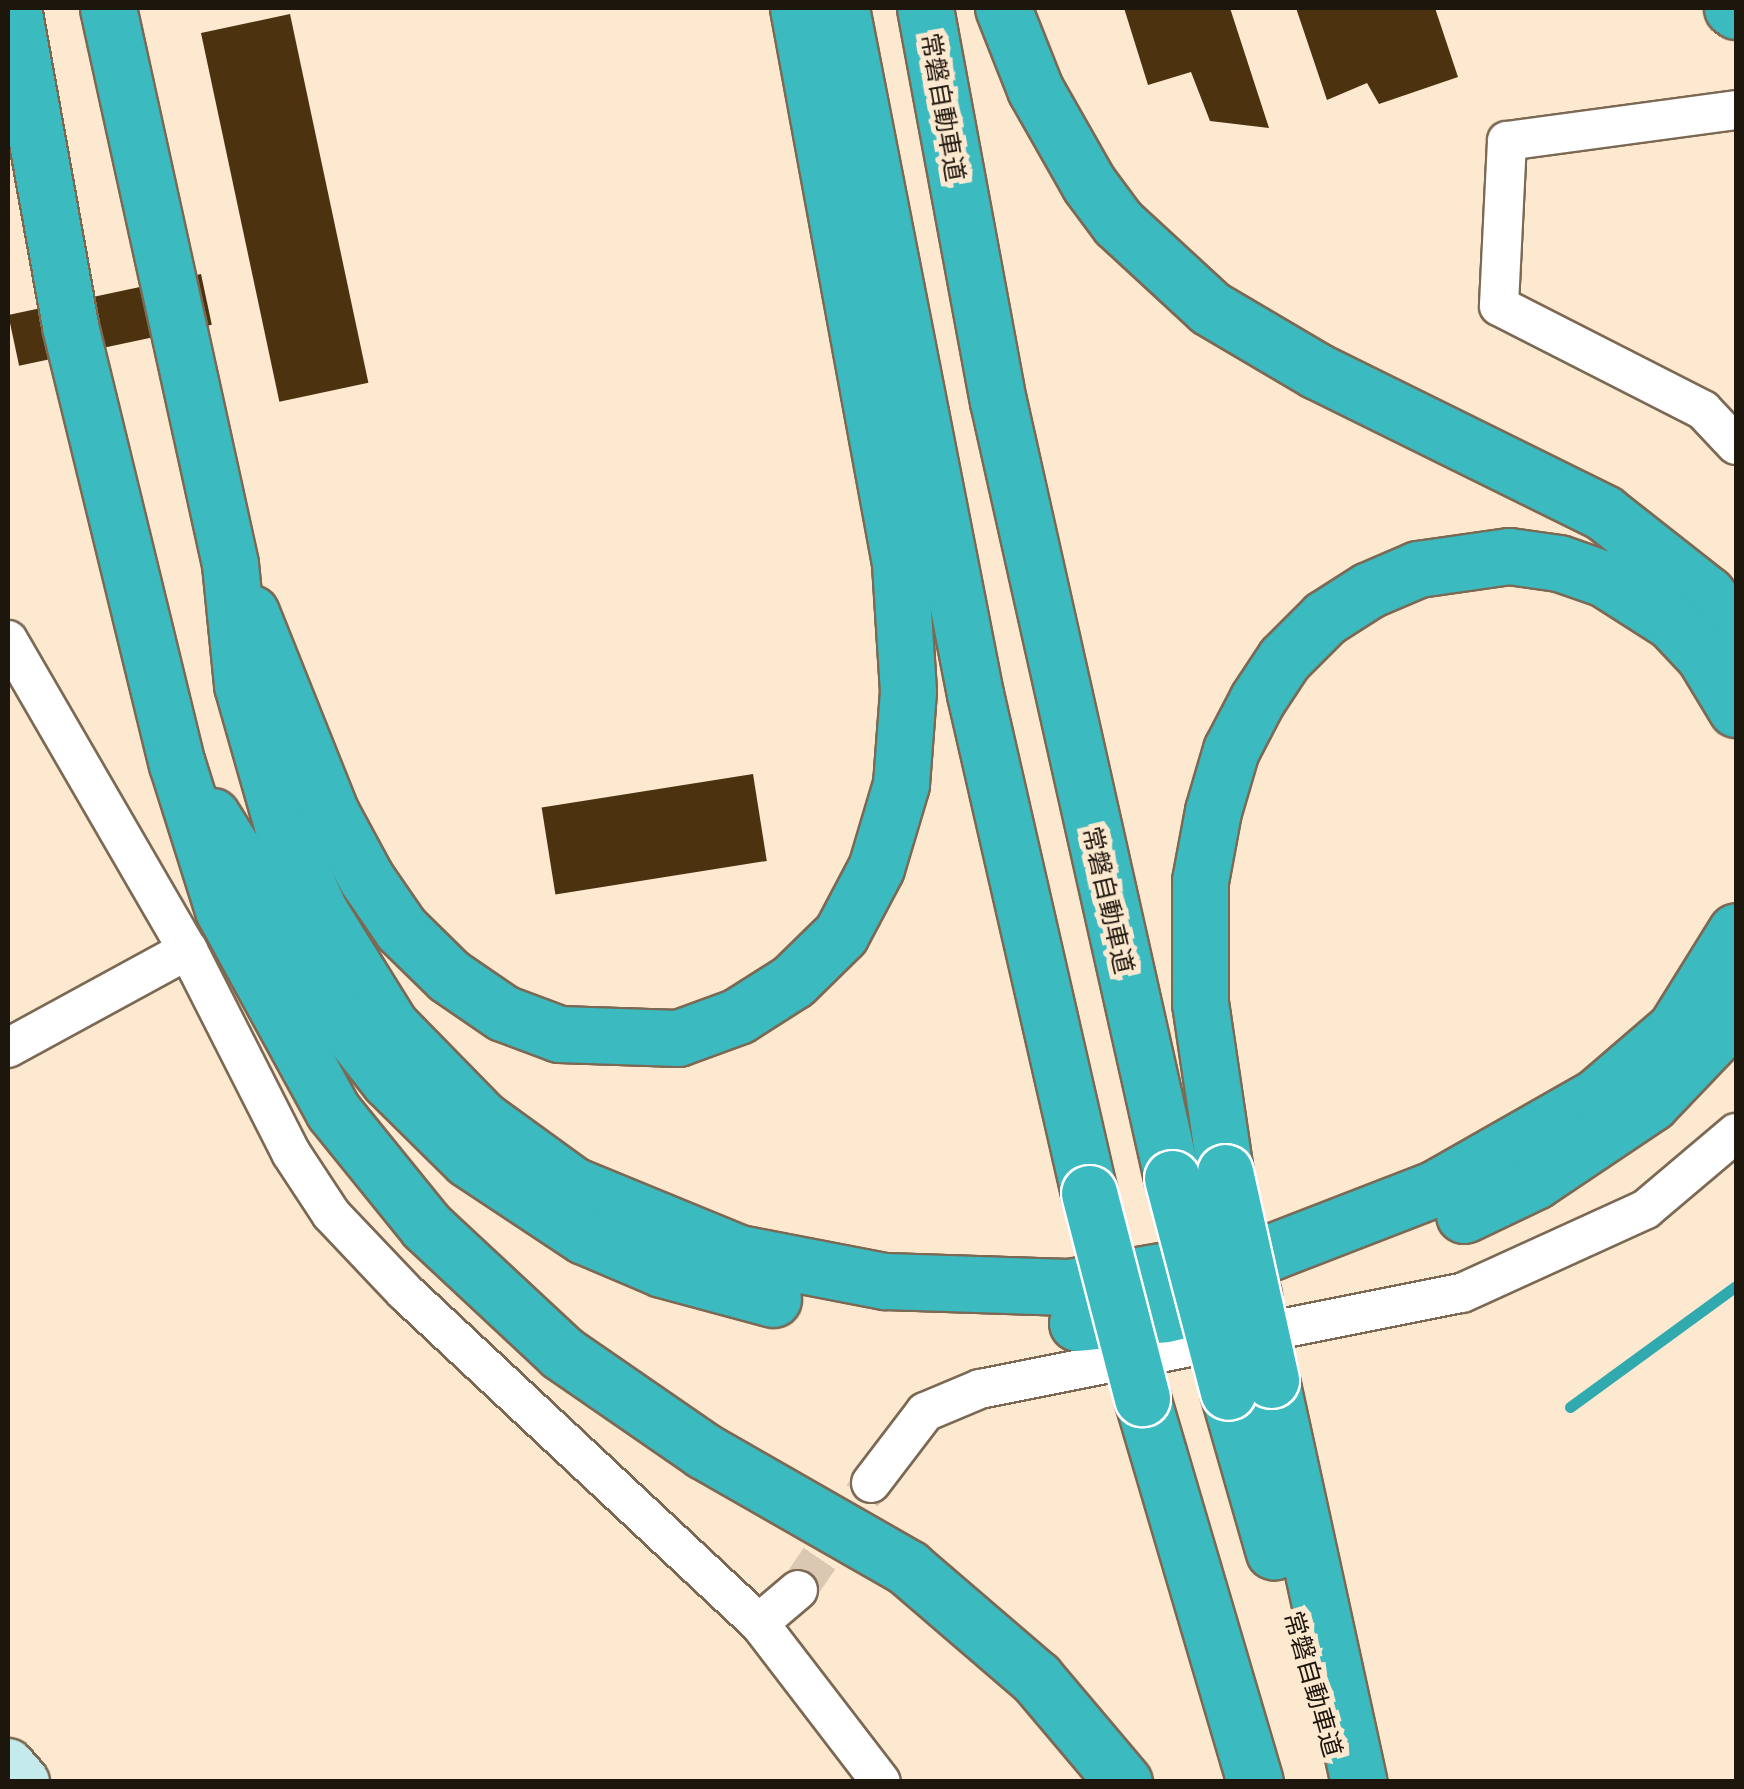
<!DOCTYPE html>
<meta charset="utf-8">
<style>
body{margin:0}
#map{position:relative;width:1744px;height:1789px;overflow:hidden;background:#fde8d0;font-family:"PT Sans Narrow","Noto Sans JP",sans-serif}
div>[style]{position:absolute}
.stream>*{height:11px;margin:-5.5px;padding:0 5.5px;transform-origin:5.5px;border-radius:5.5px;background:#30a9af}
.building>*{inset:0;background:#4d3210;transform-origin:0 0}
.street-tunnel>*{height:38px;margin-top:-19px;transform-origin:0;background:repeating-linear-gradient(90deg,#dbc8b3 0 38px,transparent 0 57px)}
.roads{filter:drop-shadow(2px 0 #7c6954) drop-shadow(-2px 0 #7c6954) drop-shadow(0 2px #7c6954) drop-shadow(0 -2px #7c6954)}
.street>*{height:38px;margin:-19px;padding:0 19px;transform-origin:19px;border-radius:19px;background:#fff}
.secondary>*{height:52px;margin:-26px;padding:0 26px;transform-origin:26px;border-radius:26px;background:#c4eaec}
.highway>*{height:55px;margin:-27.5px;padding:0 27.5px;transform-origin:27.5px;border-radius:27.5px;background:#3bbac0}
.bridges{filter:drop-shadow(2px 0 #fff) drop-shadow(-2px 0 #fff) drop-shadow(0 2px #fff) drop-shadow(0 -2px #fff)}
.highway-bridge>*{height:55px;margin:-27.5px;padding:0 27.5px;transform-origin:27.5px;border-radius:27.5px;background:#3bbac0}
span{translate:-50% -50%;white-space:nowrap;text-align:center;line-height:1.15;-webkit-text-stroke:10px #fde8d0;paint-order:stroke}
.street-label{font-size:25px;color:#1d160d}
.frame{position:absolute;inset:0;border:10px solid #1d160d;pointer-events:none}
</style>
<div id="map">
<div class="stream">
<div style="left:1570px;top:1407px;width:205px;rotate:-36.1deg"></div>
</div>
<div class="building">
<div style="clip-path:polygon(1124px 8px,1230px 8px,1269px 128px,1210px 121px,1191px 72px,1148px 85px)"></div>
<div style="clip-path:polygon(1296px 8px,1435px 8px,1458px 77px,1379px 104px,1367px 83px,1327px 100px)"></div>
<div style="left:290px;top:14px;width:377px;height:91px;rotate:78deg"></div>
<div style="left:201px;top:274px;width:52px;height:197px;rotate:78deg"></div>
<div style="left:753px;top:774px;width:88px;height:214px;rotate:81deg"></div>
</div>
<div class="street-tunnel">
<div style="left:798px;top:1590px;width:130px;rotate:-55.7deg"></div>
</div>
<div class="roads">
<div class="street">
<div style="left:1736px;top:110px;width:231px;rotate:172.3deg"></div>
<div style="left:1507px;top:141px;width:165px;rotate:92.8deg"></div>
<div style="left:1499px;top:306px;width:229px;rotate:27deg"></div>
<div style="left:1703px;top:410px;width:48px;rotate:46.7deg"></div>
<div style="left:8px;top:640px;width:358px;rotate:59.9deg"></div>
<div style="left:188px;top:950px;width:228px;rotate:63.1deg"></div>
<div style="left:291px;top:1153px;width:73px;rotate:56.7deg"></div>
<div style="left:331px;top:1214px;width:108px;rotate:46.5deg"></div>
<div style="left:405px;top:1292px;width:485px;rotate:43.1deg"></div>
<div style="left:759px;top:1623px;width:200px;rotate:52.5deg"></div>
<div style="left:8px;top:1048px;width:205px;rotate:-28.6deg"></div>
<div style="left:871px;top:1483px;width:89px;rotate:-52.7deg"></div>
<div style="left:925px;top:1412px;width:60px;rotate:-22.7deg"></div>
<div style="left:980px;top:1389px;width:491px;rotate:-11.3deg"></div>
<div style="left:1462px;top:1293px;width:202px;rotate:-24.5deg"></div>
<div style="left:1646px;top:1209px;width:118px;rotate:-40.2deg"></div>
<div style="left:759px;top:1623px;width:51px;rotate:-40.2deg"></div>
</div>
<div class="secondary">
<div style="left:8px;top:1765px;width:23px;rotate:49deg"></div>
</div>
<div class="highway">
<div style="left:13px;top:8px;width:323px;rotate:79.8deg"></div>
<div style="left:70px;top:326px;width:451px;rotate:76.3deg"></div>
<div style="left:177px;top:764px;width:153px;rotate:72.5deg"></div>
<div style="left:223px;top:910px;width:229px;rotate:61.3deg"></div>
<div style="left:333px;top:1111px;width:148px;rotate:51deg"></div>
<div style="left:426px;top:1226px;width:186px;rotate:43deg"></div>
<div style="left:562px;top:1353px;width:173px;rotate:34.6deg"></div>
<div style="left:704px;top:1451px;width:235px;rotate:29.8deg"></div>
<div style="left:908px;top:1568px;width:169px;rotate:40.7deg"></div>
<div style="left:1036px;top:1678px;width:136px;rotate:49.8deg"></div>
<div style="left:108px;top:8px;width:569px;rotate:77.62deg"></div>
<div style="left:230px;top:564px;width:122px;rotate:84.3deg"></div>
<div style="left:242px;top:685px;width:157px;rotate:74.1deg"></div>
<div style="left:285px;top:836px;width:84px;rotate:65.3deg"></div>
<div style="left:320px;top:912px;width:134px;rotate:58.1deg"></div>
<div style="left:391px;top:1026px;width:130px;rotate:45.6deg"></div>
<div style="left:482px;top:1119px;width:112px;rotate:36deg"></div>
<div style="left:573px;top:1185px;width:179px;rotate:22.3deg"></div>
<div style="left:739px;top:1253px;width:149px;rotate:10.9deg"></div>
<div style="left:885px;top:1281px;width:183px;rotate:1.9deg"></div>
<div style="left:1068px;top:1287px;width:206px;rotate:-9.8deg"></div>
<div style="left:1271px;top:1252px;width:177px;rotate:-21.2deg"></div>
<div style="left:1436px;top:1188px;width:185px;rotate:-29.7deg"></div>
<div style="left:1597px;top:1096px;width:103px;rotate:-40.7deg"></div>
<div style="left:1675px;top:1029px;width:115px;rotate:-58.1deg"></div>
<div style="left:841px;top:8px;width:699px;rotate:78.95deg"></div>
<div style="left:975px;top:694px;width:512px;rotate:77.13deg"></div>
<div style="left:925px;top:8px;width:400px;rotate:79.5deg"></div>
<div style="left:998px;top:401px;width:796px;rotate:77.38deg"></div>
<div style="left:1003px;top:8px;width:87px;rotate:68.4deg"></div>
<div style="left:1035px;top:89px;width:109px;rotate:60.4deg"></div>
<div style="left:1089px;top:184px;width:49px;rotate:53.4deg"></div>
<div style="left:1118px;top:223px;width:125px;rotate:42.7deg"></div>
<div style="left:1210px;top:308px;width:124px;rotate:30.5deg"></div>
<div style="left:1317px;top:371px;width:320px;rotate:26.3deg"></div>
<div style="left:1604px;top:513px;width:131px;rotate:38.2deg"></div>
<div style="left:1707px;top:594px;width:48px;rotate:52.7deg"></div>
<div style="left:1732px;top:8px;width:5px;rotate:37deg"></div>
<div style="left:251px;top:613px;width:215px;rotate:68.2deg"></div>
<div style="left:331px;top:813px;width:74px;rotate:61.7deg"></div>
<div style="left:366px;top:878px;width:62px;rotate:55.5deg"></div>
<div style="left:401px;top:929px;width:67px;rotate:44.4deg"></div>
<div style="left:449px;top:976px;width:65px;rotate:34.4deg"></div>
<div style="left:503px;top:1013px;width:60px;rotate:20.6deg"></div>
<div style="left:559px;top:1034px;width:119px;rotate:1.9deg"></div>
<div style="left:678px;top:1038px;width:64px;rotate:-20.1deg"></div>
<div style="left:738px;top:1016px;width:65px;rotate:-32.5deg"></div>
<div style="left:793px;top:981px;width:67px;rotate:-44.4deg"></div>
<div style="left:841px;top:934px;width:75px;rotate:-62.1deg"></div>
<div style="left:876px;top:868px;width:88px;rotate:-73.4deg"></div>
<div style="left:901px;top:784px;width:93px;rotate:-85.7deg"></div>
<div style="left:908px;top:691px;width:128px;rotate:-93.6deg"></div>
<div style="left:900px;top:563px;width:564px;rotate:-100.41deg"></div>
<div style="left:212px;top:816px;width:235px;rotate:57.9deg"></div>
<div style="left:337px;top:1015px;width:84px;rotate:51.8deg"></div>
<div style="left:389px;top:1081px;width:111px;rotate:44.6deg"></div>
<div style="left:468px;top:1159px;width:139px;rotate:33.6deg"></div>
<div style="left:584px;top:1236px;width:85px;rotate:22.9deg"></div>
<div style="left:662px;top:1269px;width:115px;rotate:15.1deg"></div>
<div style="left:1225px;top:1172px;width:171px;rotate:-98.4deg"></div>
<div style="left:1200px;top:1003px;width:122px;rotate:-90deg"></div>
<div style="left:1200px;top:881px;width:71px;rotate:-79.5deg"></div>
<div style="left:1213px;top:811px;width:64px;rotate:-73.6deg"></div>
<div style="left:1231px;top:750px;width:56px;rotate:-62.5deg"></div>
<div style="left:1257px;top:700px;width:49px;rotate:-56.6deg"></div>
<div style="left:1284px;top:659px;width:58px;rotate:-45deg"></div>
<div style="left:1325px;top:618px;width:52px;rotate:-32.5deg"></div>
<div style="left:1369px;top:590px;width:53px;rotate:-23.2deg"></div>
<div style="left:1418px;top:569px;width:92px;rotate:-8.1deg"></div>
<div style="left:1509px;top:556px;width:50px;rotate:8deg"></div>
<div style="left:1559px;top:563px;width:49px;rotate:19.2deg"></div>
<div style="left:1605px;top:579px;width:80px;rotate:32.7deg"></div>
<div style="left:1672px;top:622px;width:47px;rotate:46.7deg"></div>
<div style="left:1704px;top:656px;width:62px;rotate:58.9deg"></div>
<div style="left:1464px;top:1215px;width:79px;rotate:-25.6deg"></div>
<div style="left:1535px;top:1181px;width:140px;rotate:-33.9deg"></div>
<div style="left:1651px;top:1103px;width:123px;rotate:-46.3deg"></div>
<div style="left:1077px;top:1323px;width:88px;rotate:-5.8deg"></div>
<div style="left:1165px;top:1314px;width:90px;rotate:-12.2deg"></div>
<div style="left:1271px;top:1380px;width:412px;rotate:77.7deg"></div>
<div style="left:1228px;top:1392px;width:166px;rotate:74deg"></div>
<div style="left:1142px;top:1398px;width:400px;rotate:73.6deg"></div>
</div>
</div>
<div class="bridges">
<div class="highway-bridge">
<div style="left:1225px;top:1172px;width:213px;rotate:77.5deg"></div>
<div style="left:1172px;top:1178px;width:221px;rotate:75.3deg"></div>
<div style="left:1089px;top:1193px;width:212px;rotate:75.5deg"></div>
</div>
</div>
<div class="street-label">
<span style="left:943px;top:107px;rotate:80deg">常磐自動車道</span>
<span style="left:1108px;top:900px;rotate:77deg">常磐自動車道</span>
<span style="left:1313px;top:1684px;rotate:74deg">常磐自動車道</span>
</div>
<div class="frame"></div>
</div>
